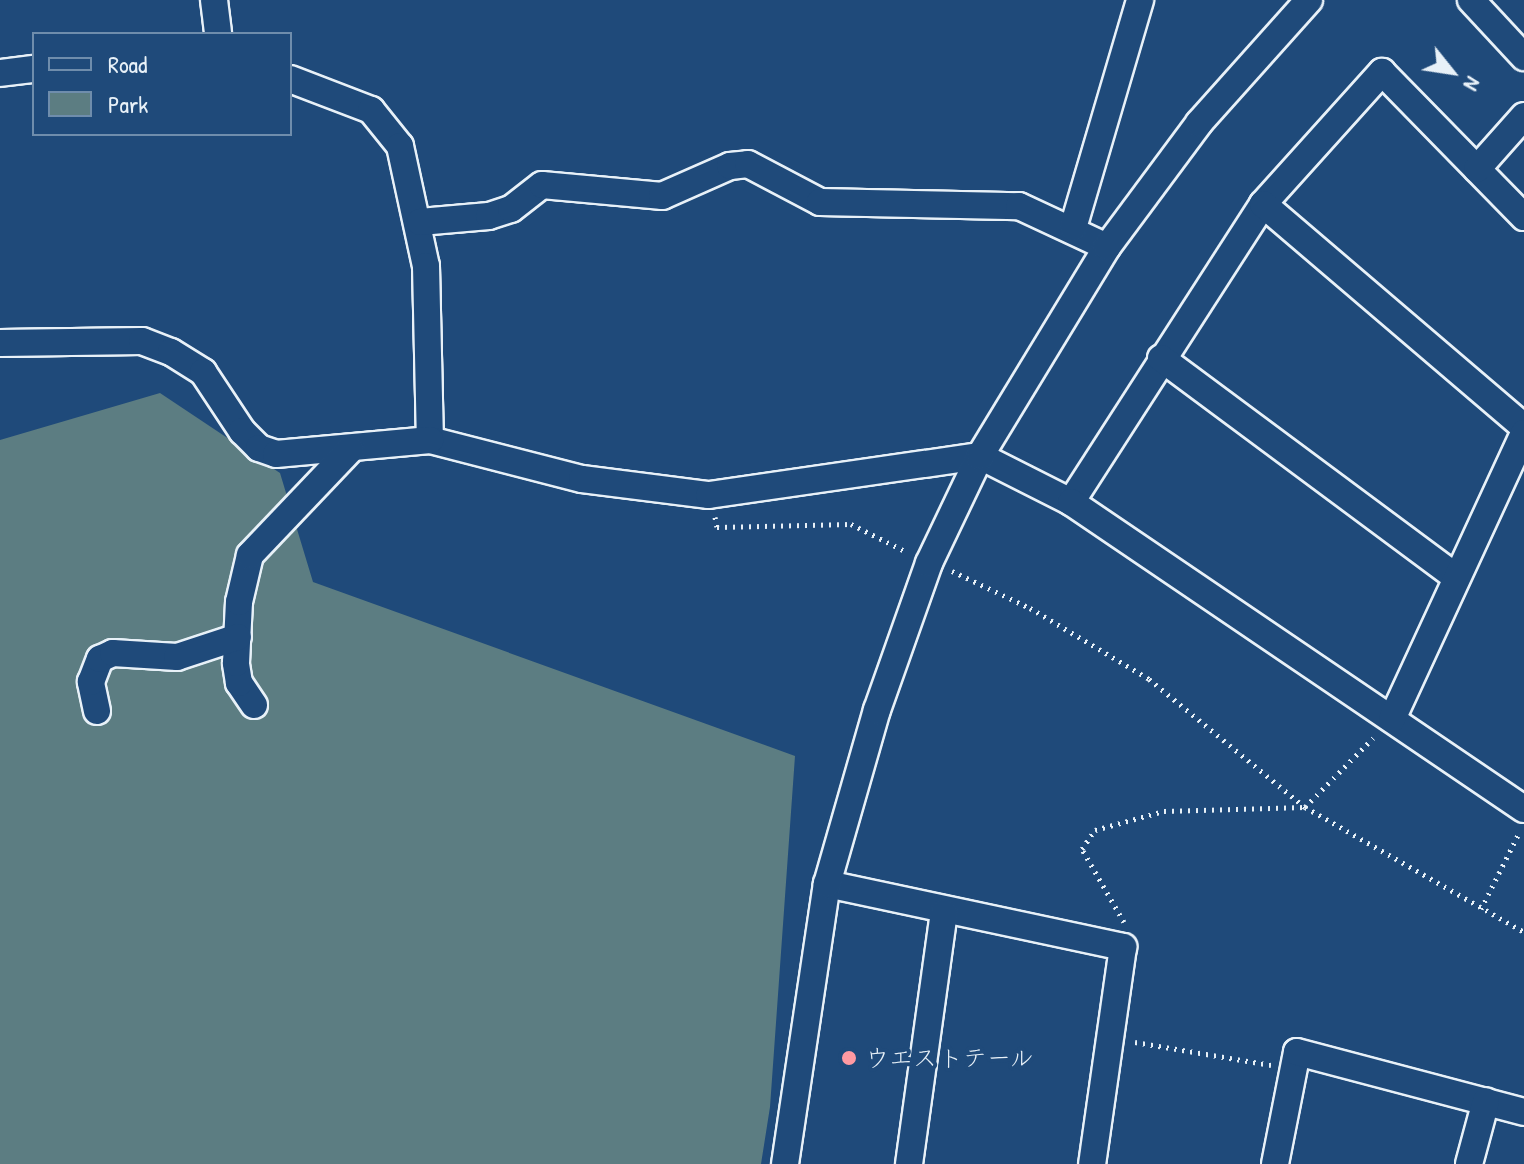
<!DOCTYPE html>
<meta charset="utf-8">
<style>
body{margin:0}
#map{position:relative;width:1524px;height:1164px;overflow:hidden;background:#1f4a7a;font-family:"Patrick Hand","Klee One",sans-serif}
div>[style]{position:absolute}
.green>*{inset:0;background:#5c7d82}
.path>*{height:5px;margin-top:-2.5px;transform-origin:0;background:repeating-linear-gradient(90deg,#e8f1f8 0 2px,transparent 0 8px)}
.roads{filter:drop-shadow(2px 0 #e8f1f8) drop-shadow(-2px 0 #e8f1f8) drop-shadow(0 2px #e8f1f8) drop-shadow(0 -2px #e8f1f8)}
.minor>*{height:26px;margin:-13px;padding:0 13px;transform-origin:13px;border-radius:13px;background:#1f4a7a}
.dots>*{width:22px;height:22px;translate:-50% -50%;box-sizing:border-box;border:4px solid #1f4a7a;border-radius:50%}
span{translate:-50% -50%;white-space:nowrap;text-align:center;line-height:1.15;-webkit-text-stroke:8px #1f4a7a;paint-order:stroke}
.poi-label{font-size:24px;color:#e8f1f8}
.left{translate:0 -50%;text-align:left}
.legend{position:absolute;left:32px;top:32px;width:260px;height:104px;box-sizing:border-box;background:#1f4a7a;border:2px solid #6f8dac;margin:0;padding:10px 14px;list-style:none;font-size:24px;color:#e8f1f8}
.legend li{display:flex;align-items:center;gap:16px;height:40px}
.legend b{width:40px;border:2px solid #6f8dac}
.north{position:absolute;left:1412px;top:32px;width:80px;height:80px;-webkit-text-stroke:6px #1f4a7a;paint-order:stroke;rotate:120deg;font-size:22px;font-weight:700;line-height:32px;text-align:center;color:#e8f1f8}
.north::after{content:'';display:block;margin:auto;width:28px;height:36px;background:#e8f1f8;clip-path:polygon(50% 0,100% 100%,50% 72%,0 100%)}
</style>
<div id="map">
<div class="green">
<div style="clip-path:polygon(160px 393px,280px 473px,313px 582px,795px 756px,770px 1107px,761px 1164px,0 1164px,0 440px)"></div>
</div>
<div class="path">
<div style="left:715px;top:517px;width:10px;rotate:79deg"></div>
<div style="left:717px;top:527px;width:134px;rotate:-1.3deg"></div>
<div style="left:851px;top:524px;width:63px;rotate:26.6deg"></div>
<div style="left:952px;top:571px;width:86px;rotate:25.4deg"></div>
<div style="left:1030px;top:608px;width:139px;rotate:30.8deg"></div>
<div style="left:1149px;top:679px;width:202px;rotate:39.4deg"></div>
<div style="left:1305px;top:807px;width:252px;rotate:29.7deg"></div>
<div style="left:1481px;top:909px;width:87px;rotate:-63.4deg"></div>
<div style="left:1124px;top:922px;width:84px;rotate:-119.9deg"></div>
<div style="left:1082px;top:849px;width:23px;rotate:-56deg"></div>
<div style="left:1095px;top:830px;width:72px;rotate:-15.4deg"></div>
<div style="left:1164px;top:811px;width:141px;rotate:-1.6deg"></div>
<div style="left:1305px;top:807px;width:97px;rotate:-45.4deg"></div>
<div style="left:1135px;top:1042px;width:138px;rotate:9.6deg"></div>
</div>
<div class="roads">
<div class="minor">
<div style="left:214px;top:0;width:34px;rotate:83deg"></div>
<div style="left:1471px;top:0;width:78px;rotate:47.1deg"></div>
<div style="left:0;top:73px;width:34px;rotate:-7deg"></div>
<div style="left:290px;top:79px;width:87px;rotate:20.9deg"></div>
<div style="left:371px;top:110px;width:46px;rotate:51.1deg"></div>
<div style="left:400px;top:146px;width:123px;rotate:77.8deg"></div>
<div style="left:426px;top:266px;width:174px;rotate:88.7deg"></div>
<div style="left:430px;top:440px;width:157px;rotate:14.4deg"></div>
<div style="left:582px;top:479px;width:128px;rotate:7.2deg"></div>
<div style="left:709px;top:495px;width:274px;rotate:-8.2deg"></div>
<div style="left:980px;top:456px;width:102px;rotate:26.8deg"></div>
<div style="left:1071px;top:502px;width:354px;rotate:-57.2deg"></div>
<div style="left:1263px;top:204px;width:178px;rotate:-48deg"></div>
<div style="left:1382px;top:72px;width:203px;rotate:45.6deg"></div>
<div style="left:1477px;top:169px;width:71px;rotate:-48.4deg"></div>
<div style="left:1263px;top:204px;width:343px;rotate:40.5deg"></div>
<div style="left:420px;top:222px;width:69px;rotate:-5deg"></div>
<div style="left:489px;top:216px;width:23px;rotate:-18deg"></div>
<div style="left:511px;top:209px;width:39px;rotate:-38deg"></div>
<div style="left:542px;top:185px;width:121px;rotate:5.2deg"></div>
<div style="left:662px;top:196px;width:74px;rotate:-23.8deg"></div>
<div style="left:730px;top:166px;width:18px;rotate:-6deg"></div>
<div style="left:748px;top:164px;width:81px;rotate:27.8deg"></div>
<div style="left:820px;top:202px;width:199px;rotate:1.2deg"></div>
<div style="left:1019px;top:206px;width:97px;rotate:25deg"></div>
<div style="left:1073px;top:228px;width:238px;rotate:-73.6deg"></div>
<div style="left:0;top:343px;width:142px;rotate:-0.8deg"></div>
<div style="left:142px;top:341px;width:31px;rotate:21deg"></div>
<div style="left:171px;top:352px;width:38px;rotate:32deg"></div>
<div style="left:203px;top:372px;width:71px;rotate:56.5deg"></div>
<div style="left:242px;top:431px;width:24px;rotate:45deg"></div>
<div style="left:259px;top:448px;width:18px;rotate:19deg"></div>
<div style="left:276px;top:454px;width:155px;rotate:-5.2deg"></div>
<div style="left:1161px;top:358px;width:366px;rotate:36.6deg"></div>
<div style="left:1071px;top:502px;width:547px;rotate:34.13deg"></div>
<div style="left:254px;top:705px;width:27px;rotate:-124deg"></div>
<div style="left:239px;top:683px;width:20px;rotate:-99deg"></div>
<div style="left:236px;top:663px;width:61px;rotate:-87.2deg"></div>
<div style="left:239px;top:602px;width:48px;rotate:-76.8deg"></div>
<div style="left:250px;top:555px;width:146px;rotate:-46.4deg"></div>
<div style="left:97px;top:711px;width:30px;rotate:-102deg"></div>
<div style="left:91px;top:682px;width:25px;rotate:-69deg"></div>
<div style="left:100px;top:659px;width:14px;rotate:-25deg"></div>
<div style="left:113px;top:653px;width:64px;rotate:3.6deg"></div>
<div style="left:177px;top:657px;width:64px;rotate:-18.2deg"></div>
<div style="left:1392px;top:719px;width:315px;rotate:-65.2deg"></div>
<div style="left:827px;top:884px;width:303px;rotate:12deg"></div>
<div style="left:1123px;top:947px;width:219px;rotate:98.1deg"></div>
<div style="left:785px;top:1164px;width:283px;rotate:-81.5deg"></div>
<div style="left:827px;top:884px;width:181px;rotate:-74deg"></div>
<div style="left:877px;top:710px;width:156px;rotate:-70.5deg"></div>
<div style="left:929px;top:563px;width:119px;rotate:-64.5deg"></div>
<div style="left:980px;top:456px;width:245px;rotate:-58.7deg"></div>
<div style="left:1107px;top:247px;width:154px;rotate:-53.4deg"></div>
<div style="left:1199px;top:123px;width:165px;rotate:-48.2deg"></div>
<div style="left:909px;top:1164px;width:254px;rotate:-82.1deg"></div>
<div style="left:1275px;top:1164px;width:114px;rotate:-78.9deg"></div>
<div style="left:1297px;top:1052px;width:235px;rotate:14.8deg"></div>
<div style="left:1469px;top:1164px;width:65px;rotate:-74.9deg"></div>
</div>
</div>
<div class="dots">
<div style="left:849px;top:1058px;background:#ff9aa2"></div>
</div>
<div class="poi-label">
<span class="left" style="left:865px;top:1058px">ウエストテール</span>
</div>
<ul class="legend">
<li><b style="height:10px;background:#1f4a7a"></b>Road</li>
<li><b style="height:22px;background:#5c7d82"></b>Park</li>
</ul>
<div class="north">N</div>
</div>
